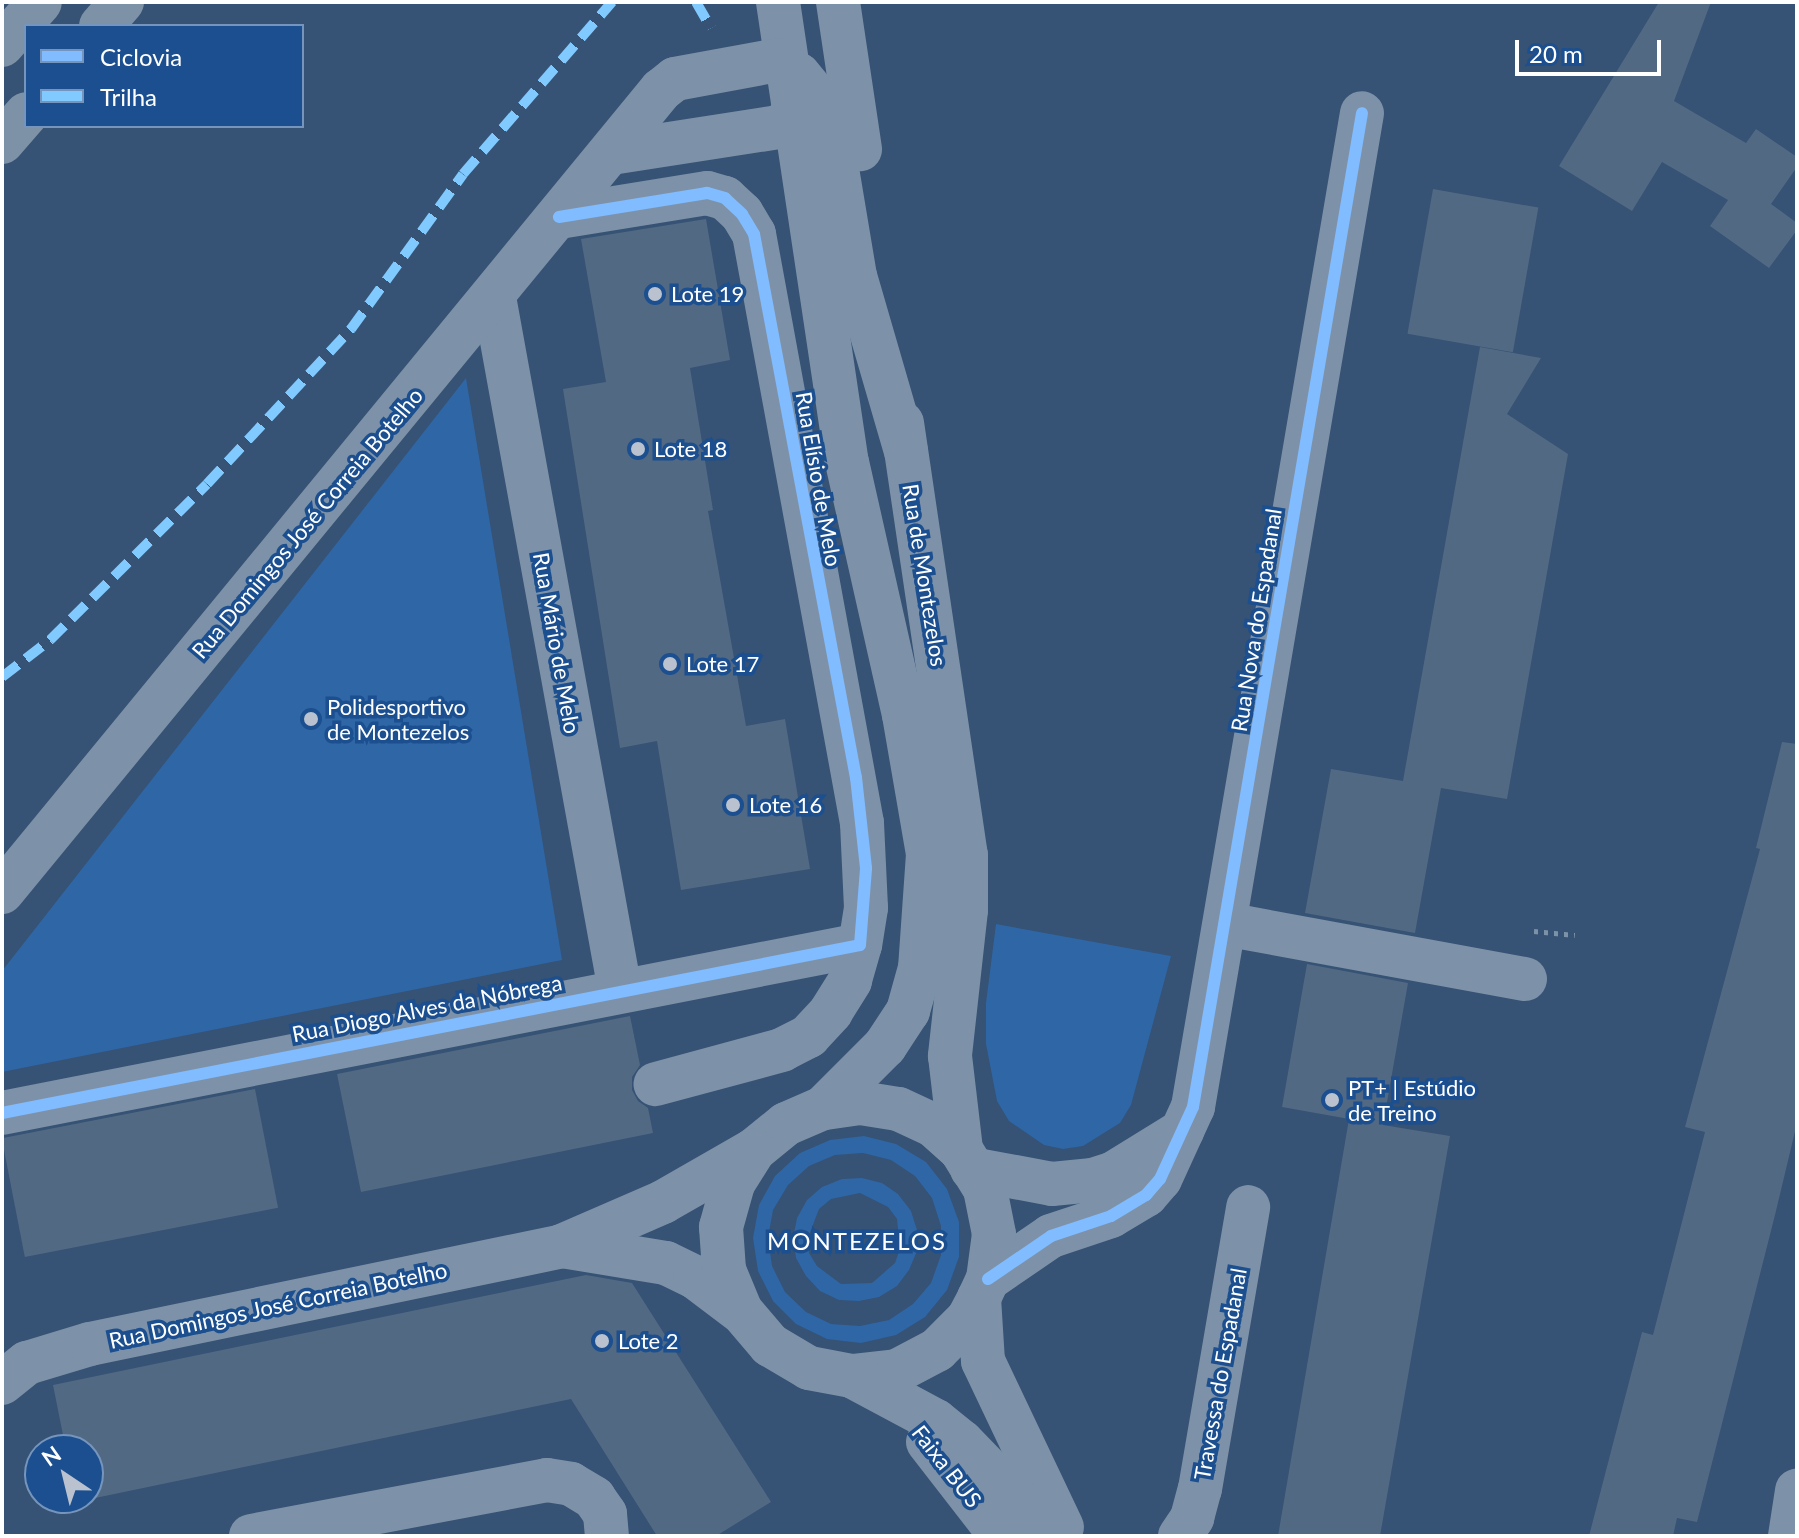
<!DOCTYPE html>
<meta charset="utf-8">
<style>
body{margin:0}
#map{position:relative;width:1799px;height:1538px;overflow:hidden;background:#365274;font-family:Lato,sans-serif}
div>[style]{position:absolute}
.green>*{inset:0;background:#2f66a5}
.building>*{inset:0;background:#526984;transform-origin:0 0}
.path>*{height:5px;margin-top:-2.5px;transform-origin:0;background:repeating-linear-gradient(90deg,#7d92a8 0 4px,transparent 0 10px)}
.minor>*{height:44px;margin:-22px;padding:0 22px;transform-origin:22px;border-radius:22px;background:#7d92a8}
.highway>*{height:44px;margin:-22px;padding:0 22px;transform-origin:22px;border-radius:22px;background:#7e92a7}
.quiet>*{height:10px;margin-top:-5px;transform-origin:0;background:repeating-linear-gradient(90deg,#80caff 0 20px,transparent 0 30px)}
.cycleway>*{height:12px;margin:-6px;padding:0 6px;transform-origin:6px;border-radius:6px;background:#80bcff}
.dots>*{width:22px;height:22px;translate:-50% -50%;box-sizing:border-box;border:4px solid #1b4f8f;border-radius:50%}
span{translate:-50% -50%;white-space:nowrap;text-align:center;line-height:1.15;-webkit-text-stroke:7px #1b4f8f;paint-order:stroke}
.poi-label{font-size:22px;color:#fff}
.left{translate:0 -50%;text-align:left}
.street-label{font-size:22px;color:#fff}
.neighbourhood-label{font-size:24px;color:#fff;letter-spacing:2px}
.frame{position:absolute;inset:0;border:4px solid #fff;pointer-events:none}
.legend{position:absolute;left:24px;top:24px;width:280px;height:104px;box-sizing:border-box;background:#1b4f8f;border:2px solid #7695bc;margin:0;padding:10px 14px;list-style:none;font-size:24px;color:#fff}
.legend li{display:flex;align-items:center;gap:16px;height:40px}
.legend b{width:40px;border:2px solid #7695bc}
.north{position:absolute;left:24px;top:1434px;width:80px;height:80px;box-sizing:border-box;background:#1b4f8f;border:2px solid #7695bc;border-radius:50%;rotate:325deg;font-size:22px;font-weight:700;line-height:32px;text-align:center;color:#fff}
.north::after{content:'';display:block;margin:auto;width:28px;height:36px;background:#b9c2ce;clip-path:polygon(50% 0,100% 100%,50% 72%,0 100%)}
.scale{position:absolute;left:1515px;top:40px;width:146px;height:36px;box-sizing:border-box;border:4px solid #fff;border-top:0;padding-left:10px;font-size:24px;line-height:28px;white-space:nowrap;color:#fff;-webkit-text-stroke:6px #1b4f8f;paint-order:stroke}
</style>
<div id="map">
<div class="green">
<div style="clip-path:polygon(466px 378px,562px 960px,2px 1072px,2px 971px)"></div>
<div style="clip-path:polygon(996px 924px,1171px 956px,1131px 1105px,1120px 1123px,1083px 1146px,1063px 1149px,1044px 1145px,1009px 1121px,997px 1101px,986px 1044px,986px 1003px)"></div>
<div style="clip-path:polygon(evenodd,864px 1136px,896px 1144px,926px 1162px,947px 1189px,959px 1222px,959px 1257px,947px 1290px,925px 1317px,896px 1335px,861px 1343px,827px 1339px,796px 1324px,773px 1301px,758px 1271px,753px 1238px,759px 1205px,775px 1176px,800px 1153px,830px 1140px,864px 1136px,863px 1153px,891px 1160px,915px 1176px,932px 1198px,941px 1226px,941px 1255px,931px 1283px,913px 1304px,889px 1320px,860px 1326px,831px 1324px,806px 1312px,785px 1292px,772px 1266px,768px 1238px,773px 1210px,788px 1185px,809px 1166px,835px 1155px,863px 1153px)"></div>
<div style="clip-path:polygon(evenodd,862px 1178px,882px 1183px,898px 1194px,911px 1211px,917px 1230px,917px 1251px,909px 1270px,897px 1286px,879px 1297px,859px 1301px,839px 1300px,820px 1291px,806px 1276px,796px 1258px,793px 1238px,797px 1218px,807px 1200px,822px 1187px,842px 1179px,862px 1178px,860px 1193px,888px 1207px,897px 1219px,900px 1249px,895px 1263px,872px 1283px,841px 1284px,817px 1266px,809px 1253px,808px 1238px,819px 1209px,831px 1199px,860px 1193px)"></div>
</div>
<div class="building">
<div style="clip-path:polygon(1659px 2px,1711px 2px,1674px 101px,1746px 143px,1756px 129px,1797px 157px,1797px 167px,1771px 204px,1797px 223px,1797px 230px,1769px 268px,1710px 226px,1728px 200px,1662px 162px,1632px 211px,1559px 166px)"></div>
<div style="left:1433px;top:189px;width:107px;height:147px;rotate:10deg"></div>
<div style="clip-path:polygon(706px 219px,730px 360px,690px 368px,713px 510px,708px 511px,746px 726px,785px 719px,810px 869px,681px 890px,657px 741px,620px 748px,563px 389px,606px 382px,581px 239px)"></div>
<div style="clip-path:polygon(1480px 347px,1541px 358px,1507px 414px,1568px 454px,1507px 799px,1441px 788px,1415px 933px,1305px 913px,1331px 769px,1403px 781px)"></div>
<div style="clip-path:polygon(1782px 742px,1797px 744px,1797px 1123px,1775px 1215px,1697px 1522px,1677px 1518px,1673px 1536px,1589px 1536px,1642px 1332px,1653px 1335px,1705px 1132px,1685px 1127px,1760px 849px,1756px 848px)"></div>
<div style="clip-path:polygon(1307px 964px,1408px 983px,1383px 1125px,1450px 1136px,1380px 1536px,1278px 1536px,1349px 1119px,1366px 1122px,1282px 1107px)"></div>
<div style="clip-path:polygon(630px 1016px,640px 1065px,632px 1077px,632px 1090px,638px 1101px,648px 1108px,653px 1133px,361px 1192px,337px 1074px)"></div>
<div style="left:255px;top:1089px;width:121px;height:258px;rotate:79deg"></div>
<div style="clip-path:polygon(586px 1275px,632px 1283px,771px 1502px,716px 1536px,657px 1536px,571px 1399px,76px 1502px,76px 1498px,88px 1498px,88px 1450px,66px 1450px,53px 1385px)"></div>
</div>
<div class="path">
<div style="left:1534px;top:931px;width:41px;rotate:5.6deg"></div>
</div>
<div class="minor">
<div style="left:778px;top:2px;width:465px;rotate:81.5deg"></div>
<div style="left:847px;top:462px;width:259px;rotate:77.3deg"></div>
<div style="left:904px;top:715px;width:141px;rotate:80.2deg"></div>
<div style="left:928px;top:854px;width:114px;rotate:94deg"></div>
<div style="left:920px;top:968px;width:45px;rotate:105.6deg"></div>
<div style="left:908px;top:1011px;width:42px;rotate:123.3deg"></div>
<div style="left:885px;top:1046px;width:88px;rotate:135deg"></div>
<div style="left:838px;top:2px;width:149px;rotate:81.5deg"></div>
<div style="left:611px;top:153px;width:170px;rotate:-8.8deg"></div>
<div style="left:779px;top:127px;width:16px;rotate:-38deg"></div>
<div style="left:792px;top:117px;width:30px;rotate:-63deg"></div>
<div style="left:559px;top:217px;width:150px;rotate:-9.2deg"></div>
<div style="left:707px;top:193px;width:19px;rotate:16deg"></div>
<div style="left:725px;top:198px;width:23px;rotate:43deg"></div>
<div style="left:742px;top:214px;width:23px;rotate:59deg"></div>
<div style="left:754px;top:234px;width:599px;rotate:79.61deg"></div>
<div style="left:862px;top:823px;width:85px;rotate:87.3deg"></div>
<div style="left:866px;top:908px;width:37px;rotate:99deg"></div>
<div style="left:860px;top:945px;width:37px;rotate:106deg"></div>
<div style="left:850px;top:981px;width:36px;rotate:122deg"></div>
<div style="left:831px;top:1012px;width:33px;rotate:133deg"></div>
<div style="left:809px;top:1036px;width:30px;rotate:153deg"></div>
<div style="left:782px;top:1050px;width:131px;rotate:164.9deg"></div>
<div style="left:494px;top:297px;width:704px;rotate:79.7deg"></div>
<div style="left:902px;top:423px;width:437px;rotate:81.6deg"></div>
<div style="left:966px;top:855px;width:55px;rotate:90deg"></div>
<div style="left:966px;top:910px;width:147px;rotate:96.3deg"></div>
<div style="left:950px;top:1056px;width:95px;rotate:83.3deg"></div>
<div style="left:2px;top:892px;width:1038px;rotate:-50.59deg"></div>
<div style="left:661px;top:90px;width:18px;rotate:-38deg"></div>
<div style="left:675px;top:79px;width:105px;rotate:-10.5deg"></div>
<div style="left:778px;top:60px;width:26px;rotate:36deg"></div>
<div style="left:799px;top:75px;width:44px;rotate:50.5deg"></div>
<div style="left:827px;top:109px;width:169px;rotate:80.5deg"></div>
<div style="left:855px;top:276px;width:183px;rotate:73.8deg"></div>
<div style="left:1225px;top:924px;width:305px;rotate:10.4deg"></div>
<div style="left:2px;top:1113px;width:874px;rotate:-11.08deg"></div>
<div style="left:972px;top:1169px;width:81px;rotate:10.6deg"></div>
<div style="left:1052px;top:1184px;width:41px;rotate:-5.6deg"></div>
<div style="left:1093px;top:1180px;width:22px;rotate:-18deg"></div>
<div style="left:1114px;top:1173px;width:80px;rotate:-31.7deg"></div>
<div style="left:562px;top:1246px;width:105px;rotate:9.3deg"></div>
<div style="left:666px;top:1263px;width:32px;rotate:26deg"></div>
<div style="left:695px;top:1277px;width:56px;rotate:37.1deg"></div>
<div style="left:988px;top:1279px;width:76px;rotate:-34.3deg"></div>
<div style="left:1051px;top:1236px;width:63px;rotate:-18.4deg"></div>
<div style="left:1111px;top:1216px;width:41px;rotate:-31deg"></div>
<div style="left:1146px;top:1195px;width:21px;rotate:-49deg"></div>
<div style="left:1160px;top:1179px;width:79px;rotate:-65.4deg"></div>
<div style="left:1193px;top:1107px;width:1008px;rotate:-80.35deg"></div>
<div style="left:979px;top:1298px;width:63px;rotate:86.4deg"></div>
<div style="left:983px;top:1361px;width:184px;rotate:64.6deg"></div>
<div style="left:852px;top:1376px;width:45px;rotate:-6.3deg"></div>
<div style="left:897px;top:1371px;width:45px;rotate:-27.7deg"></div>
<div style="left:937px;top:1350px;width:44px;rotate:-45deg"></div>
<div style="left:968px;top:1319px;width:24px;rotate:-62deg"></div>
<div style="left:979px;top:1298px;width:21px;rotate:-65deg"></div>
<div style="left:988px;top:1279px;width:45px;rotate:-82.4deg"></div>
<div style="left:994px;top:1234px;width:46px;rotate:-101.3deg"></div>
<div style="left:985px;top:1189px;width:46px;rotate:-121.6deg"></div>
<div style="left:961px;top:1150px;width:38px;rotate:-138deg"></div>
<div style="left:933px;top:1125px;width:38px;rotate:-155deg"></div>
<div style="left:898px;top:1109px;width:38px;rotate:-171deg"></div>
<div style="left:860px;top:1103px;width:37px;rotate:172deg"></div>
<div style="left:823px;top:1108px;width:40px;rotate:156.6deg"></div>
<div style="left:786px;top:1124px;width:41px;rotate:140.9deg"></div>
<div style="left:754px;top:1150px;width:40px;rotate:122deg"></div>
<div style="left:733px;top:1184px;width:45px;rotate:105.6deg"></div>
<div style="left:721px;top:1227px;width:43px;rotate:86deg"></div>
<div style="left:724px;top:1270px;width:44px;rotate:67.5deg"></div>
<div style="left:741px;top:1311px;width:45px;rotate:49.5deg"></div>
<div style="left:770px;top:1345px;width:45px;rotate:30.5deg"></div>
<div style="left:809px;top:1368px;width:44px;rotate:10.5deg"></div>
<div style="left:852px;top:1376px;width:95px;rotate:28.2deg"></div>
<div style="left:936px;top:1421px;width:33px;rotate:39deg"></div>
<div style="left:962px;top:1442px;width:131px;rotate:45.9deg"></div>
<div style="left:2px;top:1383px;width:32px;rotate:-39deg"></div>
<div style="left:27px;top:1363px;width:66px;rotate:-16.8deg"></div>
<div style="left:90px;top:1344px;width:482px;rotate:-11.7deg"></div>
<div style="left:562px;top:1246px;width:110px;rotate:-23.5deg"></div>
<div style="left:663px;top:1202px;width:103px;rotate:-29.8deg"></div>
<div style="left:928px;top:1442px;width:119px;rotate:52.2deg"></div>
<div style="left:251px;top:1536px;width:301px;rotate:-10.7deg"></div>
<div style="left:547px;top:1480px;width:24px;rotate:9deg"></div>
<div style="left:571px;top:1484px;width:27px;rotate:31deg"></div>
<div style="left:594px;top:1498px;width:19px;rotate:55deg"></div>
<div style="left:605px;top:1514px;width:22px;rotate:85deg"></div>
<div style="left:1180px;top:1536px;width:22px;rotate:-56deg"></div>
<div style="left:1192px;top:1518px;width:30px;rotate:-75deg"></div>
<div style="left:1200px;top:1489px;width:286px;rotate:-80.3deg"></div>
<div style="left:1790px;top:1536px;width:46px;rotate:-81.2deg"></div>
</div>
<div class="highway">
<div style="left:101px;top:26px;width:32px;rotate:-49deg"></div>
<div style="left:2px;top:45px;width:57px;rotate:-48.5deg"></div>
<div style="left:2px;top:142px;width:37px;rotate:-49deg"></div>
</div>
<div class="quiet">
<div style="left:696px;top:2px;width:30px;rotate:60deg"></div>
<div style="left:2px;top:677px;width:61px;rotate:-37.6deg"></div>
<div style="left:50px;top:640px;width:221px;rotate:-44.8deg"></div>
<div style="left:207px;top:484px;width:212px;rotate:-47.1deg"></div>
<div style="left:351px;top:329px;width:191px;rotate:-54.1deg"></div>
<div style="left:463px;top:174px;width:228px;rotate:-49.1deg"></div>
</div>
<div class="cycleway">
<div style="left:2px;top:1113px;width:874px;rotate:-11.08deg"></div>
<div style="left:860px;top:945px;width:77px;rotate:-85.5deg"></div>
<div style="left:866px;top:868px;width:91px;rotate:-96.3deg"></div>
<div style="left:856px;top:778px;width:553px;rotate:-100.62deg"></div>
<div style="left:754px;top:234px;width:23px;rotate:-121deg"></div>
<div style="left:742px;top:214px;width:23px;rotate:-137deg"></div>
<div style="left:725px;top:198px;width:19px;rotate:-164deg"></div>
<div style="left:707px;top:193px;width:150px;rotate:170.8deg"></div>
<div style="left:988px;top:1279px;width:76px;rotate:-34.3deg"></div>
<div style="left:1051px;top:1236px;width:63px;rotate:-18.4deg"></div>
<div style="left:1111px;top:1216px;width:41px;rotate:-31deg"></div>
<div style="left:1146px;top:1195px;width:21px;rotate:-49deg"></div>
<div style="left:1160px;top:1179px;width:79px;rotate:-65.4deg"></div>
<div style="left:1193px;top:1107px;width:1008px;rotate:-80.35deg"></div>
</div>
<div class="dots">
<div style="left:655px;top:294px;background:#b9c2ce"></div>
<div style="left:638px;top:449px;background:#b9c2ce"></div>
<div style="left:670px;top:664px;background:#b9c2ce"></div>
<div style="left:311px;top:719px;background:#b9c2ce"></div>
<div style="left:733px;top:805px;background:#b9c2ce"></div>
<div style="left:1332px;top:1100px;background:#b9c2ce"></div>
<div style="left:602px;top:1341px;background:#b9c2ce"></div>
</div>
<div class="poi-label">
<span class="left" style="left:671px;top:294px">Lote 19</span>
<span class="left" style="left:654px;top:449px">Lote 18</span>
<span class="left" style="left:686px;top:664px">Lote 17</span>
<span class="left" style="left:327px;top:719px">Polidesportivo<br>de Montezelos</span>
<span class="left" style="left:749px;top:805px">Lote 16</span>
<span class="left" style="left:1348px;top:1100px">PT+ | Estúdio<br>de Treino</span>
<span class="left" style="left:618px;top:1341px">Lote 2</span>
</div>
<div class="street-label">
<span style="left:819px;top:479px;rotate:80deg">Rua Elísio de Melo</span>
<span style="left:307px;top:523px;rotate:-50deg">Rua Domingos José Correia Botelho</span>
<span style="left:925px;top:575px;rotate:81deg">Rua de Montezelos</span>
<span style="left:1256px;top:620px;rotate:-81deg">Rua Nova do Espadanal</span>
<span style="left:557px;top:643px;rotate:80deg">Rua Mário de Melo</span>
<span style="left:427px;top:1008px;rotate:-11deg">Rua Diogo Alves da Nóbrega</span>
<span style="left:278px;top:1305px;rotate:-12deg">Rua Domingos José Correia Botelho</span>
<span style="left:1220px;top:1374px;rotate:-80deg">Travessa do Espadanal</span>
<span style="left:947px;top:1466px;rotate:52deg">Faixa BUS</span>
</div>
<div class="neighbourhood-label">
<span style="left:857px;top:1241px">MONTEZELOS</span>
</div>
<div class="frame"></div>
<ul class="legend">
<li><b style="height:10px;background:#80bcff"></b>Ciclovia</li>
<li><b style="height:10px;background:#80caff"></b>Trilha</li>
</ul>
<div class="north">N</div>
<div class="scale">20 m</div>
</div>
